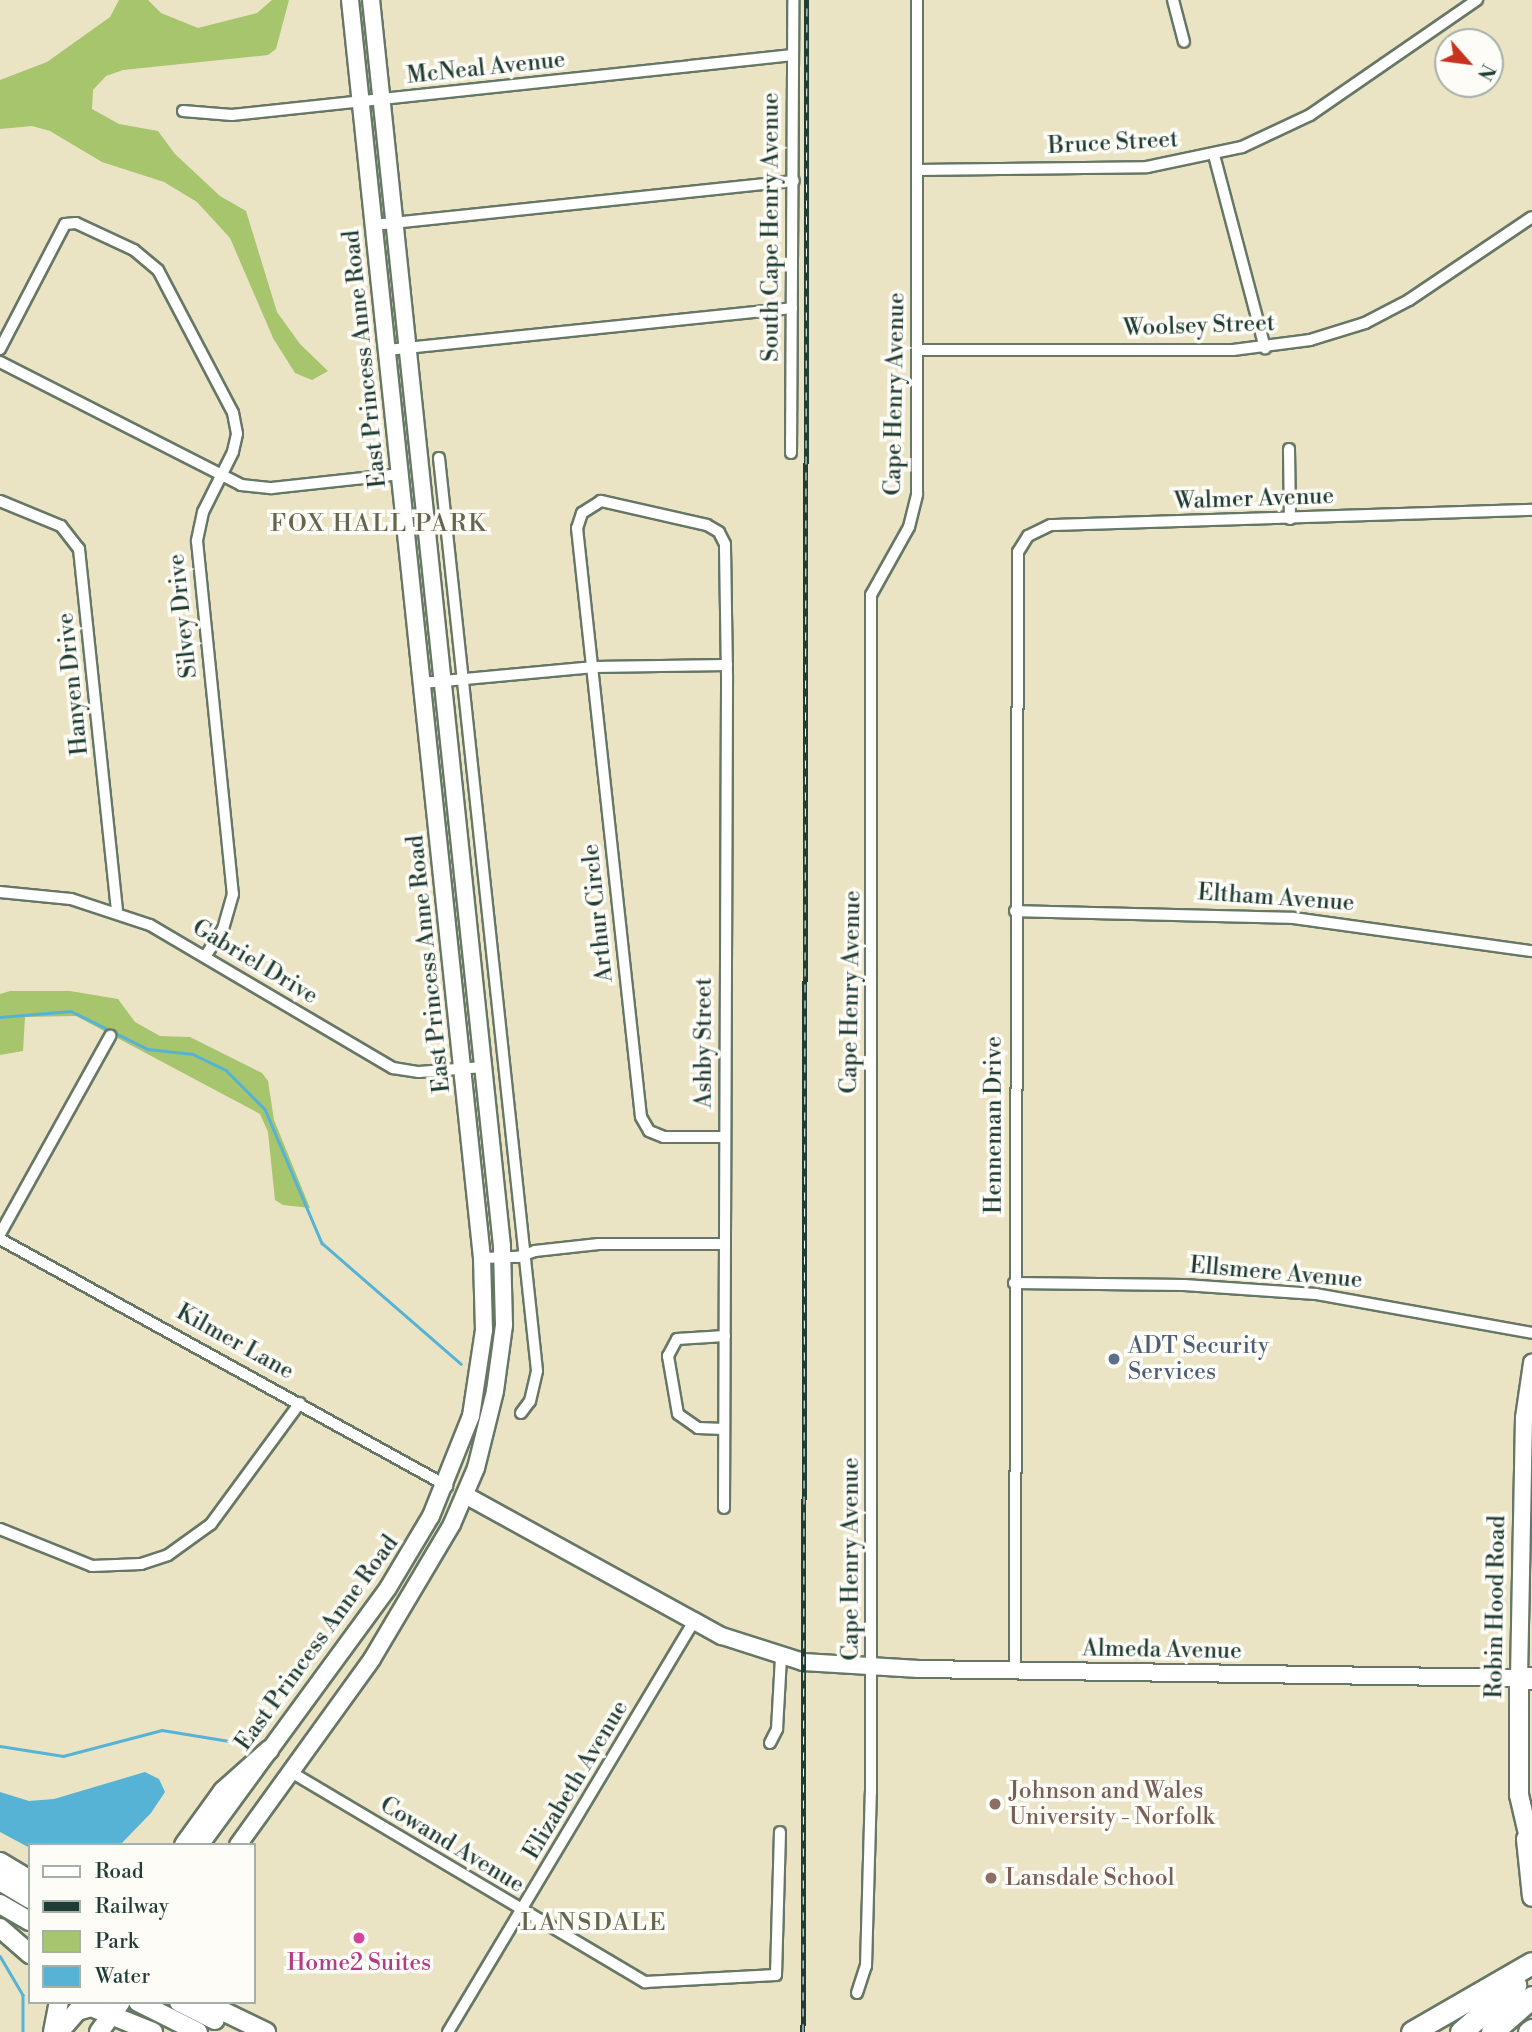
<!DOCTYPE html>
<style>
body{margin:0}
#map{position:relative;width:1532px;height:2032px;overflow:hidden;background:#eae4c4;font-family:"Libre Bodoni",serif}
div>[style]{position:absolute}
.green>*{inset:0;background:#a6c56c}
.water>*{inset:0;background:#57b3d5}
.stream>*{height:2.5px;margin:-1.25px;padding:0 1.25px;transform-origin:1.25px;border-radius:1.25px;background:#57b3d5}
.roads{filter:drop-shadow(2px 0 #676) drop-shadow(-2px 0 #676) drop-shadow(0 2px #676) drop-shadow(0 -2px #676)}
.street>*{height:10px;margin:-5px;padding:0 5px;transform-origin:5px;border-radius:5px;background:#fff}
.secondary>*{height:16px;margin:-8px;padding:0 8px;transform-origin:8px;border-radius:8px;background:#fff}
.primary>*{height:18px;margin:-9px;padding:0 9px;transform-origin:9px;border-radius:9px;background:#fff}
.highway>*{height:21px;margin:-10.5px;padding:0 10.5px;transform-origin:10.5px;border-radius:10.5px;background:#fff}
.rail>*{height:5px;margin-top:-2.5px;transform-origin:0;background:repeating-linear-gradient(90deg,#fdfcf7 0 8px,#1f3d34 0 16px);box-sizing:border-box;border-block:2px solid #1f3d34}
.dots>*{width:19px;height:19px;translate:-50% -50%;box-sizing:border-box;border:4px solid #fdfcf7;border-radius:50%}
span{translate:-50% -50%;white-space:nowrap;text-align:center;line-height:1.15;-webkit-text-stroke:7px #fdfcf7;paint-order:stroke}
.street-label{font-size:23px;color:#1f3d34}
.service-label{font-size:23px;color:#4e5e75}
.left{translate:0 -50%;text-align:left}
.education-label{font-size:23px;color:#785e54}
.hotel-label{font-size:23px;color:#b23c85}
.neighbourhood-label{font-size:24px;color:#65664f;letter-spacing:2px}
.legend{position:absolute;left:28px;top:1843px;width:228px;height:161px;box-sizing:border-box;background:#fdfcf7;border:2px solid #a4b0a9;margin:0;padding:9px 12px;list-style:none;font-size:21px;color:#1f3d34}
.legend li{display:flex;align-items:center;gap:14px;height:35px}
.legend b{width:35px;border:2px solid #a4b0a9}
.north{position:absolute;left:1434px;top:28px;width:70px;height:70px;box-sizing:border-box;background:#fdfcf7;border:2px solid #a4b0a9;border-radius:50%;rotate:118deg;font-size:19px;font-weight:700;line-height:28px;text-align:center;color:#1f3d34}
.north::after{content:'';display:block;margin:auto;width:24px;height:32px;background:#c8321e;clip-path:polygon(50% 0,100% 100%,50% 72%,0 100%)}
</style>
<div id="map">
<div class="green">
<div style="clip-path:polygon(119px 0,148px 0,161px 13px,198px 28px,257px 13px,272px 0,289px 0,276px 49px,268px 55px,123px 70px,106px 76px,93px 90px,92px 109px,119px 124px,158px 131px,175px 154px,220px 196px,246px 211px,277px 312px,300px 344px,328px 371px,312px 380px,295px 373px,273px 338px,230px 238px,197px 202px,164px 182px,102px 162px,50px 131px,32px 126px,0 129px,0 80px,47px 62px,110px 17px)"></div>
<div style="clip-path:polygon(10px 991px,70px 991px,118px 999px,135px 1022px,160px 1036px,190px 1037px,262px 1073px,268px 1081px,274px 1120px,310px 1208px,283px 1205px,275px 1200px,268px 1132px,260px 1114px,76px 1016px,25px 1017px,23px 1051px,0 1055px,0 994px)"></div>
</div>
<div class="water">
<div style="clip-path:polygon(145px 1772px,159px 1779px,165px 1792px,151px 1813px,120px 1845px,30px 1848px,0 1832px,0 1792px,29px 1801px,54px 1799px)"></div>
</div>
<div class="stream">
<div style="left:0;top:1017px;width:71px;rotate:-4.8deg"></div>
<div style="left:71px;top:1011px;width:86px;rotate:26.3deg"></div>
<div style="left:148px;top:1049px;width:45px;rotate:6.3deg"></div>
<div style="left:193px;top:1054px;width:37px;rotate:26deg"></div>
<div style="left:226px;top:1070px;width:55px;rotate:45deg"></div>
<div style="left:265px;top:1109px;width:146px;rotate:67deg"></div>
<div style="left:322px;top:1243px;width:184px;rotate:41deg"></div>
<div style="left:0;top:1746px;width:64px;rotate:9deg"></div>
<div style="left:63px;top:1756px;width:102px;rotate:-14.7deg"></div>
<div style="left:162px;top:1730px;width:80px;rotate:9.3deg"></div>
<div style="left:0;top:1956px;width:45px;rotate:59.5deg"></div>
<div style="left:23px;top:1995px;width:37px;rotate:90deg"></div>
</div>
<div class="roads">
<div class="street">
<div style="left:1173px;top:0;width:43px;rotate:75.3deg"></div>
<div style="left:183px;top:111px;width:49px;rotate:4.7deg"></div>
<div style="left:232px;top:115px;width:564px;rotate:-6.1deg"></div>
<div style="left:1214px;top:155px;width:200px;rotate:75.2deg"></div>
<div style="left:917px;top:170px;width:230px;rotate:-0.7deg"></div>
<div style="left:1147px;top:167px;width:97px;rotate:-11.9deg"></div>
<div style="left:1242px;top:147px;width:75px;rotate:-25.2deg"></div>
<div style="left:1310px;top:115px;width:203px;rotate:-34.6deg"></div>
<div style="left:374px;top:225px;width:422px;rotate:-6deg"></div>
<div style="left:0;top:349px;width:141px;rotate:-62.5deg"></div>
<div style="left:65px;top:224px;width:11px;rotate:-5deg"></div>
<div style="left:76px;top:223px;width:64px;rotate:25deg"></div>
<div style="left:134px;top:250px;width:31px;rotate:40deg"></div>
<div style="left:158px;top:270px;width:161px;rotate:62.3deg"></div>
<div style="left:233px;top:413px;width:21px;rotate:79deg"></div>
<div style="left:237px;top:434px;width:18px;rotate:103deg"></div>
<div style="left:233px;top:452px;width:67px;rotate:116.6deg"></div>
<div style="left:203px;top:512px;width:30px;rotate:102deg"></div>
<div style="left:197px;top:541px;width:355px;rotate:84.2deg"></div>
<div style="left:233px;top:894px;width:36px;rotate:106deg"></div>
<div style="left:223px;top:929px;width:33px;rotate:123deg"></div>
<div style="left:387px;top:350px;width:407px;rotate:-5.9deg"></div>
<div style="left:917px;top:350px;width:316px"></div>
<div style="left:1233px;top:350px;width:78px;rotate:-7.4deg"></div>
<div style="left:1310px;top:340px;width:58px;rotate:-17.2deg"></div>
<div style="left:1365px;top:323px;width:50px;rotate:-27.6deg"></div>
<div style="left:1409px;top:300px;width:148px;rotate:-34deg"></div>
<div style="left:0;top:362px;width:271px;rotate:27deg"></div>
<div style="left:241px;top:485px;width:31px;rotate:6deg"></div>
<div style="left:272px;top:488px;width:129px;rotate:-6.2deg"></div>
<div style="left:1289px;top:449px;width:70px;rotate:89.2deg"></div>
<div style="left:791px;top:453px;width:453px;rotate:-89.7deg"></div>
<div style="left:439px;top:458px;width:918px;rotate:83.87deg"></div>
<div style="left:537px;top:1371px;width:31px;rotate:103deg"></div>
<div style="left:530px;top:1401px;width:15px;rotate:127deg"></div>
<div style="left:0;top:501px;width:66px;rotate:22.3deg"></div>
<div style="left:61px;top:526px;width:29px;rotate:52deg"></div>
<div style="left:79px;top:549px;width:364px;rotate:84deg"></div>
<div style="left:422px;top:683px;width:173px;rotate:-5.3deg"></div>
<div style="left:594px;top:667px;width:133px;rotate:-0.9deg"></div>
<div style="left:0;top:892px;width:71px;rotate:5.6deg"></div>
<div style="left:71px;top:899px;width:83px;rotate:18.2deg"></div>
<div style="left:150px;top:925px;width:282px;rotate:30.5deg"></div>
<div style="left:393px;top:1068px;width:26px;rotate:9deg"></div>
<div style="left:419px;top:1072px;width:64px;rotate:-4.5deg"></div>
<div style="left:1015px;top:911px;width:278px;rotate:1.4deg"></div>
<div style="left:1293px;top:918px;width:241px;rotate:7.9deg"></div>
<div style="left:0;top:1234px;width:227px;rotate:-60.9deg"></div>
<div style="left:0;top:1239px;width:511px;rotate:28.92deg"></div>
<div style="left:482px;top:1258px;width:36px;rotate:-2deg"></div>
<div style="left:518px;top:1257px;width:18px;rotate:-19deg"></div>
<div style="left:535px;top:1251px;width:64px;rotate:-6.2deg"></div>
<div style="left:599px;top:1244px;width:126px"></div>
<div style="left:1014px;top:1283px;width:170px;rotate:0.7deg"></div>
<div style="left:1184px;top:1285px;width:132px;rotate:3.9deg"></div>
<div style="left:1316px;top:1294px;width:219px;rotate:10.2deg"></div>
<div style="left:724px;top:1429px;width:26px;rotate:-178deg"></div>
<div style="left:698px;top:1428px;width:24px;rotate:-145deg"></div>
<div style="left:678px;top:1414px;width:59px;rotate:-99.8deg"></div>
<div style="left:668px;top:1356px;width:19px;rotate:-62deg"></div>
<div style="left:677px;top:1339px;width:48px;rotate:-3.6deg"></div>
<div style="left:724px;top:1508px;width:833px;rotate:-89.79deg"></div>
<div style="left:727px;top:675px;width:131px;rotate:-90.9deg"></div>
<div style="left:725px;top:544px;width:13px;rotate:-117deg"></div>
<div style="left:719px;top:532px;width:14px;rotate:-150deg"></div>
<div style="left:707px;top:525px;width:109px;rotate:-167.2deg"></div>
<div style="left:601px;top:501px;width:22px;rotate:148deg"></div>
<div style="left:582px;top:513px;width:16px;rotate:108deg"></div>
<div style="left:577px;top:528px;width:592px;rotate:83.8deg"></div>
<div style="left:641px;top:1117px;width:16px;rotate:60deg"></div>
<div style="left:649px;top:1131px;width:16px;rotate:22deg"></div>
<div style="left:664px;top:1137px;width:61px"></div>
<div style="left:0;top:1529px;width:99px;rotate:21.9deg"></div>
<div style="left:92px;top:1566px;width:49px;rotate:-2.3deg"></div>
<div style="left:141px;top:1564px;width:28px;rotate:-18deg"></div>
<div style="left:168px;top:1555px;width:53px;rotate:-35.8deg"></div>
<div style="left:211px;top:1524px;width:150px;rotate:-53.7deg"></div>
<div style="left:1015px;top:1670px;width:1118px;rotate:-89.85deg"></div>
<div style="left:1018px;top:552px;width:19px;rotate:-58deg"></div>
<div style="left:1028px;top:536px;width:25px;rotate:-26deg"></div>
<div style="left:1051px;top:525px;width:481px;rotate:-1.8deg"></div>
<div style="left:770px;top:1743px;width:16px;rotate:-63deg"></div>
<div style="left:777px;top:1729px;width:72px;rotate:-86.8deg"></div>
<div style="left:291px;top:1772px;width:412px;rotate:30.7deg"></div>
<div style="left:645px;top:1982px;width:131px;rotate:-3.1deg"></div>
<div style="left:776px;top:1975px;width:143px;rotate:-88.4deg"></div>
<div style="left:857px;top:1993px;width:28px;rotate:-72deg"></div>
<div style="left:866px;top:1966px;width:174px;rotate:-88.4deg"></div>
<div style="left:871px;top:1792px;width:1197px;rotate:-90deg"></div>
<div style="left:871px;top:595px;width:78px;rotate:-60.8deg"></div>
<div style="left:909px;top:527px;width:34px;rotate:-76deg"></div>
<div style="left:917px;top:494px;width:494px;rotate:-90deg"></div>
<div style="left:448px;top:2032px;width:479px;rotate:-59.1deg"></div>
</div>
<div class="secondary">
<div style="left:465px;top:1495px;width:293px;rotate:28.8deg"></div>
<div style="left:722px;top:1636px;width:85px;rotate:17.8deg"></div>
<div style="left:803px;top:1662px;width:116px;rotate:3.5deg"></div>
<div style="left:919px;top:1669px;width:600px;rotate:0.86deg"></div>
<div style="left:1519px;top:1678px;width:260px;rotate:-88.9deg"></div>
<div style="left:1524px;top:1418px;width:56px;rotate:-81.7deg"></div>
<div style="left:200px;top:1845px;width:318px;rotate:-53.8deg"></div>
<div style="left:388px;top:1588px;width:84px;rotate:-59.2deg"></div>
<div style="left:431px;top:1516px;width:108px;rotate:-68.2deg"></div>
<div style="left:471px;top:1416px;width:87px;rotate:-81.4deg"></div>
<div style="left:484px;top:1330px;width:72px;rotate:-91.6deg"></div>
<div style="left:482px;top:1258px;width:1265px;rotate:-95.99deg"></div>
<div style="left:238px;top:1845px;width:229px;rotate:-54.2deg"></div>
<div style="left:372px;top:1659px;width:157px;rotate:-59.3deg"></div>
<div style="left:452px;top:1524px;width:61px;rotate:-66.8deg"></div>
<div style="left:476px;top:1468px;width:79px;rotate:-76.1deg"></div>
<div style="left:495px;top:1391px;width:67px;rotate:-82.2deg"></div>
<div style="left:504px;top:1325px;width:79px;rotate:-91.5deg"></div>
<div style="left:502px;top:1246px;width:1253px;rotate:-96deg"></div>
</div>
<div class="primary">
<div style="left:1519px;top:1678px;width:117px;rotate:90deg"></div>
<div style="left:1519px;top:1795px;width:57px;rotate:76.9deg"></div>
<div style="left:1526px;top:1839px;width:58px;rotate:84.1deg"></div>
<div style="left:184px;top:1845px;width:67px;rotate:-54.2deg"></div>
<div style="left:223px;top:1791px;width:62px;rotate:-41.7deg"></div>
<div style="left:0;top:1862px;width:35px;rotate:31deg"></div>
<div style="left:0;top:1881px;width:35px;rotate:31deg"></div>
<div style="left:0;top:1904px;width:34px;rotate:30deg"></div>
<div style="left:0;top:1928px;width:40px;rotate:41deg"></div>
<div style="left:138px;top:2002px;width:67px;rotate:26.6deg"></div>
<div style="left:179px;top:2002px;width:40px;rotate:26.6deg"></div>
<div style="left:204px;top:2002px;width:69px;rotate:25.8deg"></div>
<div style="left:53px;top:2032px;width:31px;rotate:-79deg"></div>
<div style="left:59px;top:2032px;width:28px;rotate:-49deg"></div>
<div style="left:77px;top:2011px;width:15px;rotate:-16deg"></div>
<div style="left:91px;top:2007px;width:67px;rotate:22deg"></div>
<div style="left:99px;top:2032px;width:37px;rotate:-54deg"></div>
</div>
<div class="highway">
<div style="left:1519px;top:1678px;width:13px"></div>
<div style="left:1412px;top:2032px;width:138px;rotate:-29.9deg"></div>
<div style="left:1461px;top:2032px;width:72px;rotate:-41deg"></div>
<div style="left:1492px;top:2032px;width:53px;rotate:-41.2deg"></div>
<div style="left:1529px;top:2032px;width:4px;rotate:-34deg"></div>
</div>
</div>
<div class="rail">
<div style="left:803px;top:2032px;width:2032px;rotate:-89.89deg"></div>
</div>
<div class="dots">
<div style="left:1114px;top:1359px;background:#5c6f8a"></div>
<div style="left:995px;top:1804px;background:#8d6e63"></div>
<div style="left:991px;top:1878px;background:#8d6e63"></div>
<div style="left:359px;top:1938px;background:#d1479c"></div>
</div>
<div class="street-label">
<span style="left:486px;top:68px;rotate:-6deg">McNeal Avenue</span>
<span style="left:1113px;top:143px;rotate:-3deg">Bruce Street</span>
<span style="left:771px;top:227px;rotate:-90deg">South Cape Henry Avenue</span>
<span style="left:1199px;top:326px;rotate:-2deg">Woolsey Street</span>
<span style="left:365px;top:359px;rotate:-96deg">East Princess Anne Road</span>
<span style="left:895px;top:394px;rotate:-89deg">Cape Henry Avenue</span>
<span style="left:1254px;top:499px;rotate:-2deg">Walmer Avenue</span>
<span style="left:183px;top:616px;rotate:-96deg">Silvey Drive</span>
<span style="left:73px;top:684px;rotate:-96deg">Hanyen Drive</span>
<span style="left:1276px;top:898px;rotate:4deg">Eltham Avenue</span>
<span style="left:598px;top:913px;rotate:-96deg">Arthur Circle</span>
<span style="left:255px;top:962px;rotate:31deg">Gabriel Drive</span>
<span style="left:429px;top:964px;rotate:-96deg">East Princess Anne Road</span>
<span style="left:851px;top:992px;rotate:-89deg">Cape Henry Avenue</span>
<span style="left:704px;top:1043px;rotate:-90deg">Ashby Street</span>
<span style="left:994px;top:1125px;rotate:-90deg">Henneman Drive</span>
<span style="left:1276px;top:1273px;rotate:5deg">Ellsmere Avenue</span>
<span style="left:235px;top:1342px;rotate:29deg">Kilmer Lane</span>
<span style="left:851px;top:1559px;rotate:-90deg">Cape Henry Avenue</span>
<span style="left:1496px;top:1607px;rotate:-89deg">Robin Hood Road</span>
<span style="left:317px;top:1643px;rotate:-54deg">East Princess Anne Road</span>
<span style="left:1162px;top:1650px;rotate:1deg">Almeda Avenue</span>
<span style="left:576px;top:1780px;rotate:-59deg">Elizabeth Avenue</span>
<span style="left:452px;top:1845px;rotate:31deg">Cowand Avenue</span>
</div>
<div class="service-label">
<span class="left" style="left:1128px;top:1359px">ADT Security<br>Services</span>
</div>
<div class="education-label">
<span class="left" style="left:1009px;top:1804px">Johnson and Wales<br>University - Norfolk</span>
<span class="left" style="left:1005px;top:1878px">Lansdale School</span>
</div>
<div class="hotel-label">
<span style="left:359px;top:1963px">Home2 Suites</span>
</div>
<div class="neighbourhood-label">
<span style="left:379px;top:525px">FOX HALL PARK</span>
<span style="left:594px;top:1924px">LANSDALE</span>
</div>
<ul class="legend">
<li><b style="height:9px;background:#fff"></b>Road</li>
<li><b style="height:9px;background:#1f3d34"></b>Railway</li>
<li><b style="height:19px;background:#a6c56c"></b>Park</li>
<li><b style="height:19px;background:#57b3d5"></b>Water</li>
</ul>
<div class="north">N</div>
</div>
